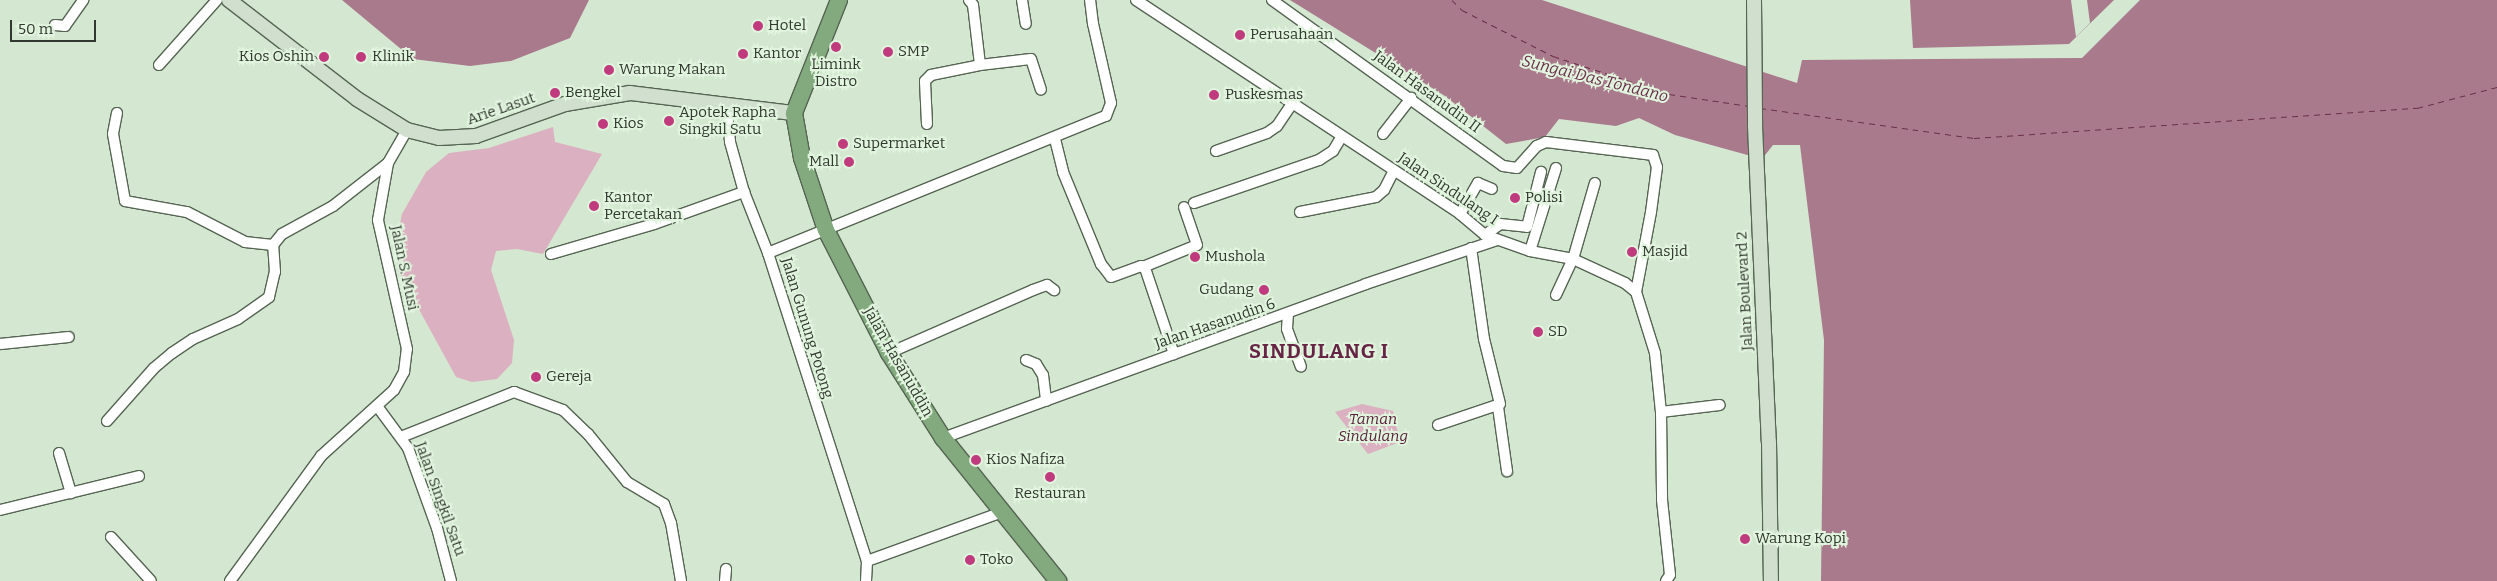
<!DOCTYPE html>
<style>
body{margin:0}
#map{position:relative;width:2497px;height:581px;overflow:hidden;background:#d4e7d1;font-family:Bitter,serif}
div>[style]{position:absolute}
.green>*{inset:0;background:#dbb0c0}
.water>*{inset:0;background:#a87a8c}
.pier>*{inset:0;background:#d4e7d1}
.ferry>*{height:1px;margin-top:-0.5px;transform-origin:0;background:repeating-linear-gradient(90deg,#6b2f4a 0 6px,transparent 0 11px)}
.roads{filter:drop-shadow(1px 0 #556552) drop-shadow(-1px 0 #556552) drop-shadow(0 1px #556552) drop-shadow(0 -1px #556552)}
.minor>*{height:10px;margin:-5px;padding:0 5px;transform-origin:5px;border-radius:5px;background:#fff}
.secondary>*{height:14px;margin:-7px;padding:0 7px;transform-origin:7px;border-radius:7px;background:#d0dfce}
.trunk>*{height:16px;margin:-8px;padding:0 8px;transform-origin:8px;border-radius:8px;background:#83aa7e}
.dots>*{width:14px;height:14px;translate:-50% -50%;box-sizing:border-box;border:2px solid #e1f4de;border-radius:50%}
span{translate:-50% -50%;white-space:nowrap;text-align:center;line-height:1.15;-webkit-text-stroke:4px #e1f4de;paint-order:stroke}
.poi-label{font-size:15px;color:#31382f}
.left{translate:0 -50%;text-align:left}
.right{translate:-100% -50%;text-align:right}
.street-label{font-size:15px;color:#31382f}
.park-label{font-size:15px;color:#571d39;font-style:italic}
.water-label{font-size:16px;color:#6b2f4a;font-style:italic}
.district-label{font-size:20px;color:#662544;font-weight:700;letter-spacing:1px}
.scale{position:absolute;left:10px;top:20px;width:86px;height:22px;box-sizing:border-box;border:2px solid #31382f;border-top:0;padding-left:6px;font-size:15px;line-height:18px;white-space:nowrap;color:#31382f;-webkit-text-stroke:4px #e1f4de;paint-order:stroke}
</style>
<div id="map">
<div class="green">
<div style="clip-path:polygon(553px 127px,555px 142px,602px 154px,543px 254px,517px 249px,496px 251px,491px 270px,514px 340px,512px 363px,497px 379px,472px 382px,456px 377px,399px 273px,395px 247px,402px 214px,426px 172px,449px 153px,489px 148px)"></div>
<div style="clip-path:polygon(1362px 404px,1393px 411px,1400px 442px,1368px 454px,1335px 412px)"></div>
</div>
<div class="water">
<div style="clip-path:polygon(342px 0,589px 0,570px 38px,511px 61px,470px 66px,413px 59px)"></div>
<div style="clip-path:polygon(1290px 0,1542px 0,1797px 83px,1802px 60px,2082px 58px,2140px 0,2497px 0,2497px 581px,1821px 581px,1824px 340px,1800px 145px,1773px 145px,1762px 159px,1675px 135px,1639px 118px,1616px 126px,1559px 119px,1545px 137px,1506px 144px,1445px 96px)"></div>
<div style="clip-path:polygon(1910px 0,2114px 0,2069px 44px,1913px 48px)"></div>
</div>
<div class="pier">
<div style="clip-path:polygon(2071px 0,2087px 0,2090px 23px,2076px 37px)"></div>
</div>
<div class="ferry">
<div style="left:1452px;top:0;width:14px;rotate:45deg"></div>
<div style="left:1462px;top:10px;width:102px;rotate:26.8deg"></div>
<div style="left:1553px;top:56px;width:122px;rotate:18.1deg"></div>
<div style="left:1669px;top:94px;width:81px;rotate:8.5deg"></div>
<div style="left:1760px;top:108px;width:216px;rotate:8deg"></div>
<div style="left:1974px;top:138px;width:444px;rotate:-3.9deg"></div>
<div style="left:2417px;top:108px;width:83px;rotate:-14.7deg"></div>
</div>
<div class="roads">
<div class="minor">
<div style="left:969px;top:0;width:6px;rotate:51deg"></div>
<div style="left:973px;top:5px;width:60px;rotate:83.3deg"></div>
<div style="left:1022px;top:0;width:24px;rotate:81deg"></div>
<div style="left:1136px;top:0;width:388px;rotate:33.4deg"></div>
<div style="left:1460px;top:214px;width:33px;rotate:40deg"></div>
<div style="left:1485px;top:235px;width:48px;rotate:19.6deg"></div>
<div style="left:1530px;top:251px;width:44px;rotate:10.5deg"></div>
<div style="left:1573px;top:259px;width:57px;rotate:24.8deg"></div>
<div style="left:1625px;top:283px;width:14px;rotate:39deg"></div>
<div style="left:1636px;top:292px;width:64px;rotate:72.7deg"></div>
<div style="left:1655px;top:353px;width:59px;rotate:84.2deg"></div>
<div style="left:1661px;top:412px;width:88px;rotate:89.3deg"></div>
<div style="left:1662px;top:500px;width:75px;rotate:83.9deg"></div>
<div style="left:1670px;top:575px;width:7px;rotate:124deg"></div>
<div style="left:1272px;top:0;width:284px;rotate:35.7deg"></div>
<div style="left:1503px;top:166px;width:14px;rotate:8deg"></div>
<div style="left:1517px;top:168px;width:30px;rotate:-48deg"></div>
<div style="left:1537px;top:146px;width:10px;rotate:-24deg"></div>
<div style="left:1546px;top:142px;width:108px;rotate:6.9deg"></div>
<div style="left:1653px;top:155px;width:13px;rotate:72deg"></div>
<div style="left:1657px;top:167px;width:45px;rotate:97.6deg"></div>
<div style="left:1651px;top:212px;width:81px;rotate:100.6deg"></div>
<div style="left:55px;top:25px;width:10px;rotate:6deg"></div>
<div style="left:65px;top:26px;width:32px;rotate:-55deg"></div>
<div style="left:159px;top:65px;width:87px;rotate:-48.3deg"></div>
<div style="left:726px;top:103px;width:39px;rotate:84deg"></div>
<div style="left:730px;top:142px;width:52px;rotate:74.4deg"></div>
<div style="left:744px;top:192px;width:66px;rotate:68.5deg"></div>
<div style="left:768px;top:253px;width:324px;rotate:72.2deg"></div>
<div style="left:117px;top:113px;width:21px;rotate:101deg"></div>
<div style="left:113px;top:134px;width:68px;rotate:79.8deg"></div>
<div style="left:125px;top:201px;width:63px;rotate:10.1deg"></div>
<div style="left:187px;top:212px;width:65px;rotate:27.3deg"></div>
<div style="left:245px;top:242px;width:28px;rotate:6deg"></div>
<div style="left:927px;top:124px;width:43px;rotate:-92.7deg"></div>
<div style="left:925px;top:81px;width:8px;rotate:-45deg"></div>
<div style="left:931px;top:75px;width:50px;rotate:-11.5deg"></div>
<div style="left:980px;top:65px;width:51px;rotate:-6.7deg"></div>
<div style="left:1031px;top:59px;width:32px;rotate:72deg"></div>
<div style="left:1383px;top:134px;width:46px;rotate:-52.1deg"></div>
<div style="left:1055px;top:139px;width:34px;rotate:76deg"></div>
<div style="left:1063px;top:172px;width:100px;rotate:67.6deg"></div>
<div style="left:1101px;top:264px;width:16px;rotate:52deg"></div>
<div style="left:1111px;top:277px;width:32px;rotate:-20deg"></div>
<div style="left:1141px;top:266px;width:4px;rotate:27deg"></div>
<div style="left:1145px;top:268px;width:91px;rotate:71.4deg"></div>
<div style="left:1216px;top:151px;width:54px;rotate:-19.4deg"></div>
<div style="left:1267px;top:133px;width:12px;rotate:-35deg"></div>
<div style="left:1277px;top:126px;width:27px;rotate:-56deg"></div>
<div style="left:1194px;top:203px;width:132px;rotate:-19deg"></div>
<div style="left:1319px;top:160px;width:17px;rotate:-33deg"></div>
<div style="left:1333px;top:151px;width:17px;rotate:-59deg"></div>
<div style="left:1300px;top:212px;width:77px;rotate:-11.2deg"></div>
<div style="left:1376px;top:197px;width:11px;rotate:-41deg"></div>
<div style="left:1384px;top:190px;width:22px;rotate:-63deg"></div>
<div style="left:1460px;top:214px;width:36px;rotate:-60deg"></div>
<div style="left:1478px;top:183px;width:15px;rotate:23deg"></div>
<div style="left:1485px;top:235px;width:19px;rotate:-36deg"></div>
<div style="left:1500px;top:224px;width:27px;rotate:6deg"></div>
<div style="left:1527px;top:227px;width:57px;rotate:-75.7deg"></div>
<div style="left:1530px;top:251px;width:87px;rotate:-72.6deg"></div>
<div style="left:768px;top:253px;width:365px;rotate:-22.1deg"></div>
<div style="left:1106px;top:116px;width:14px;rotate:-69deg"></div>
<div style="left:1111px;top:103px;width:81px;rotate:-102.8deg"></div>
<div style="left:1093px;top:24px;width:24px;rotate:-97deg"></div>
<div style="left:551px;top:254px;width:107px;rotate:-16.2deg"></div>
<div style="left:654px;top:224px;width:96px;rotate:-19.6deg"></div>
<div style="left:1143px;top:267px;width:58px;rotate:-22.2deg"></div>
<div style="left:1197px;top:245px;width:40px;rotate:-108.9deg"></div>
<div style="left:1556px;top:295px;width:40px;rotate:-65deg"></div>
<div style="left:1573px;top:259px;width:79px;rotate:-73.9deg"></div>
<div style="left:1288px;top:314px;width:15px;rotate:94deg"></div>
<div style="left:1287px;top:329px;width:40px;rotate:69.8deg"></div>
<div style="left:0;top:344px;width:69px;rotate:-5.8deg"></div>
<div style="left:889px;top:353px;width:157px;rotate:-23.6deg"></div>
<div style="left:1033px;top:290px;width:15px;rotate:-20deg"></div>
<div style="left:1047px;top:285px;width:9px;rotate:36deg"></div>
<div style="left:1026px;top:360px;width:11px;rotate:22deg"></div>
<div style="left:1036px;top:364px;width:13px;rotate:58deg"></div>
<div style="left:1043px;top:375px;width:26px;rotate:83deg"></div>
<div style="left:377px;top:406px;width:52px;rotate:53.6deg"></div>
<div style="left:408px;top:448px;width:85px;rotate:70.1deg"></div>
<div style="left:437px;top:528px;width:55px;rotate:75.2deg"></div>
<div style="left:1498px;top:407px;width:65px;rotate:82deg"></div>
<div style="left:1661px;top:412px;width:59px;rotate:-6.8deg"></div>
<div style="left:107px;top:421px;width:71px;rotate:-48.4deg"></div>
<div style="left:154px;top:368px;width:23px;rotate:-40deg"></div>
<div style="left:172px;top:353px;width:25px;rotate:-34deg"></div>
<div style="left:193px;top:339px;width:49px;rotate:-24deg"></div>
<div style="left:238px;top:319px;width:38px;rotate:-35deg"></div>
<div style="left:269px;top:297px;width:26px;rotate:-77deg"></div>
<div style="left:275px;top:272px;width:27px;rotate:-94deg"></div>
<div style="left:273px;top:245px;width:14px;rotate:-51deg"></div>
<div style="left:282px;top:234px;width:58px;rotate:-28.8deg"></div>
<div style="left:333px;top:206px;width:70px;rotate:-38deg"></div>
<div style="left:1438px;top:425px;width:65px;rotate:-18.7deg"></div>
<div style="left:1500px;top:404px;width:67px;rotate:-103.8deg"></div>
<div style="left:1484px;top:339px;width:92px;rotate:-98.1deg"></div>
<div style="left:401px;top:437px;width:122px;rotate:-21.7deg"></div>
<div style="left:514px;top:392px;width:52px;rotate:20.2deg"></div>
<div style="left:563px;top:410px;width:35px;rotate:44deg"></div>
<div style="left:588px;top:434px;width:62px;rotate:50.9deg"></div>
<div style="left:627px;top:482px;width:43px;rotate:30.7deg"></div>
<div style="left:664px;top:504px;width:20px;rotate:70deg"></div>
<div style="left:671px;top:523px;width:59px;rotate:80.2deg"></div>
<div style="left:943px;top:438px;width:450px;rotate:-20deg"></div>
<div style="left:1366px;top:284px;width:138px;rotate:-18.6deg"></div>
<div style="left:59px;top:453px;width:42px;rotate:73.3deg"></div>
<div style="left:0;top:510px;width:143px;rotate:-13.7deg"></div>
<div style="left:111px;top:537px;width:59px;rotate:47.7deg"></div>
<div style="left:230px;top:581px;width:155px;rotate:-53.9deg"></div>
<div style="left:321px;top:456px;width:98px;rotate:-42.1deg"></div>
<div style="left:394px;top:390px;width:21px;rotate:-61deg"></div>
<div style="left:404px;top:372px;width:23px;rotate:-83deg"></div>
<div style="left:407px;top:349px;width:132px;rotate:-102.7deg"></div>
<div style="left:378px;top:220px;width:58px;rotate:-80deg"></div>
<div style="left:388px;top:163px;width:38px;rotate:-60deg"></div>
<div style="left:725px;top:581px;width:12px;rotate:-85deg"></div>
<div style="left:866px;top:581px;width:20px;rotate:-87deg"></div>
<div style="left:867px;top:561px;width:144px;rotate:-19.9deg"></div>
</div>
<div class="secondary">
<div style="left:229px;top:0;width:162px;rotate:37.7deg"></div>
<div style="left:357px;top:99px;width:59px;rotate:31.8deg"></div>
<div style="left:407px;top:130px;width:33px;rotate:14deg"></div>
<div style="left:439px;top:138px;width:37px;rotate:-3deg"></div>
<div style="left:476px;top:136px;width:95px;rotate:-19.8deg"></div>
<div style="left:565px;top:104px;width:66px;rotate:-9.6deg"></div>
<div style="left:630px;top:93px;width:165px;rotate:7deg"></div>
<div style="left:1754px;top:0;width:126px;rotate:89.5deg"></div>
<div style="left:1755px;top:126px;width:316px;rotate:87.5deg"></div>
<div style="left:1769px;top:442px;width:139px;rotate:89.2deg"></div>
</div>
<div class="trunk">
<div style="left:839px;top:0;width:122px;rotate:111.7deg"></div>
<div style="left:794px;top:113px;width:46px;rotate:79.9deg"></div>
<div style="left:802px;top:158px;width:76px;rotate:71.6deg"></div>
<div style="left:826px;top:230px;width:138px;rotate:62.9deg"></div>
<div style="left:889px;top:353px;width:101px;rotate:57.6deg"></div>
<div style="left:943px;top:438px;width:184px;rotate:51.2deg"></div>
</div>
</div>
<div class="dots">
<div style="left:758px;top:26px;background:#c03b7e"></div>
<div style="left:1240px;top:35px;background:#c03b7e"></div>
<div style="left:836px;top:47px;background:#c03b7e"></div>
<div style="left:888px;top:52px;background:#c03b7e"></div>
<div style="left:743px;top:54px;background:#c03b7e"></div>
<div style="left:324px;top:57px;background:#c03b7e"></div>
<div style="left:361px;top:57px;background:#c03b7e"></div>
<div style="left:609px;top:70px;background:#c03b7e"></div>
<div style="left:555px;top:93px;background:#c03b7e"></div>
<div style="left:1214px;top:95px;background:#c03b7e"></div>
<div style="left:669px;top:121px;background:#c03b7e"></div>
<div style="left:603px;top:124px;background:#c03b7e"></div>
<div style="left:843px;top:144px;background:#c03b7e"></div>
<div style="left:849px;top:162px;background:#c03b7e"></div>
<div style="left:1515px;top:198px;background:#c03b7e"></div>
<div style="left:594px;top:206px;background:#c03b7e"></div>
<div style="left:1632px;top:252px;background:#c03b7e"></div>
<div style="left:1195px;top:257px;background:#c03b7e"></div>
<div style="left:1264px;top:290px;background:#c03b7e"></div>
<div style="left:1538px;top:332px;background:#c03b7e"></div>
<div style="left:536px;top:377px;background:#c03b7e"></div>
<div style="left:976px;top:460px;background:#c03b7e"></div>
<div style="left:1050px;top:477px;background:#c03b7e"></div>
<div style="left:1745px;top:539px;background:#c03b7e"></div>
<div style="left:970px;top:560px;background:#c03b7e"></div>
</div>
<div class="poi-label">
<span class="left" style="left:768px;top:26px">Hotel</span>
<span class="left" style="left:1250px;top:35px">Perusahaan</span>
<span class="left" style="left:898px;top:52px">SMP</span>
<span class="left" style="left:753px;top:54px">Kantor</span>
<span class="right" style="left:314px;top:57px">Kios Oshin</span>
<span class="left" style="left:372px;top:57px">Klinik</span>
<span style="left:836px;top:73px">Limink<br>Distro</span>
<span class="left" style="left:619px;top:70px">Warung Makan</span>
<span class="left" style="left:565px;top:93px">Bengkel</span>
<span class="left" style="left:1225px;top:95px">Puskesmas</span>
<span class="left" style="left:679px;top:121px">Apotek Rapha<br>Singkil Satu</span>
<span class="left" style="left:613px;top:124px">Kios</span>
<span class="left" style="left:853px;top:144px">Supermarket</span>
<span class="right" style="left:839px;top:162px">Mall</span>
<span class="left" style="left:604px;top:206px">Kantor<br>Percetakan</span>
<span class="left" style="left:1525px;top:198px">Polisi</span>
<span class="left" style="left:1642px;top:252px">Masjid</span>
<span class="left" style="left:1205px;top:257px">Mushola</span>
<span class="right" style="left:1254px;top:290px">Gudang</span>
<span class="left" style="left:1548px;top:332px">SD</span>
<span class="left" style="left:546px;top:377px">Gereja</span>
<span class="left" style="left:986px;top:460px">Kios Nafiza</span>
<span style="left:1050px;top:494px">Restauran</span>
<span class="left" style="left:1755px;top:539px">Warung Kopi</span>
<span class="left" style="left:980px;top:560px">Toko</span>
</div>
<div class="street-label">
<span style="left:1427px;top:92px;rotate:36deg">Jalan Hasanudin II</span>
<span style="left:501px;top:109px;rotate:-19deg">Arie Lasut</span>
<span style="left:1448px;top:189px;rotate:34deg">Jalan Sindulang I</span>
<span style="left:404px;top:268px;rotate:78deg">Jalan S. Musi</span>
<span style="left:1745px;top:291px;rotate:-93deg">Jalan Boulevard 2</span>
<span style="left:1215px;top:324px;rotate:-19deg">Jalan Hasanudin 6</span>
<span style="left:807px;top:328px;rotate:73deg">Jalan Gunung Potong</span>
<span style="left:898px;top:362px;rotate:60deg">Jalan Hasanuddin</span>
<span style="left:440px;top:499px;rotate:70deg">Jalan Singkil Satu</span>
</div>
<div class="park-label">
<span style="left:1373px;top:428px">Taman<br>Sindulang</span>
</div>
<div class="water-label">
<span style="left:1595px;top:79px;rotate:14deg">Sungai Das Tondano</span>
</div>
<div class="district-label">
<span style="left:1319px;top:351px">SINDULANG I</span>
</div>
<div class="scale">50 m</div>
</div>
